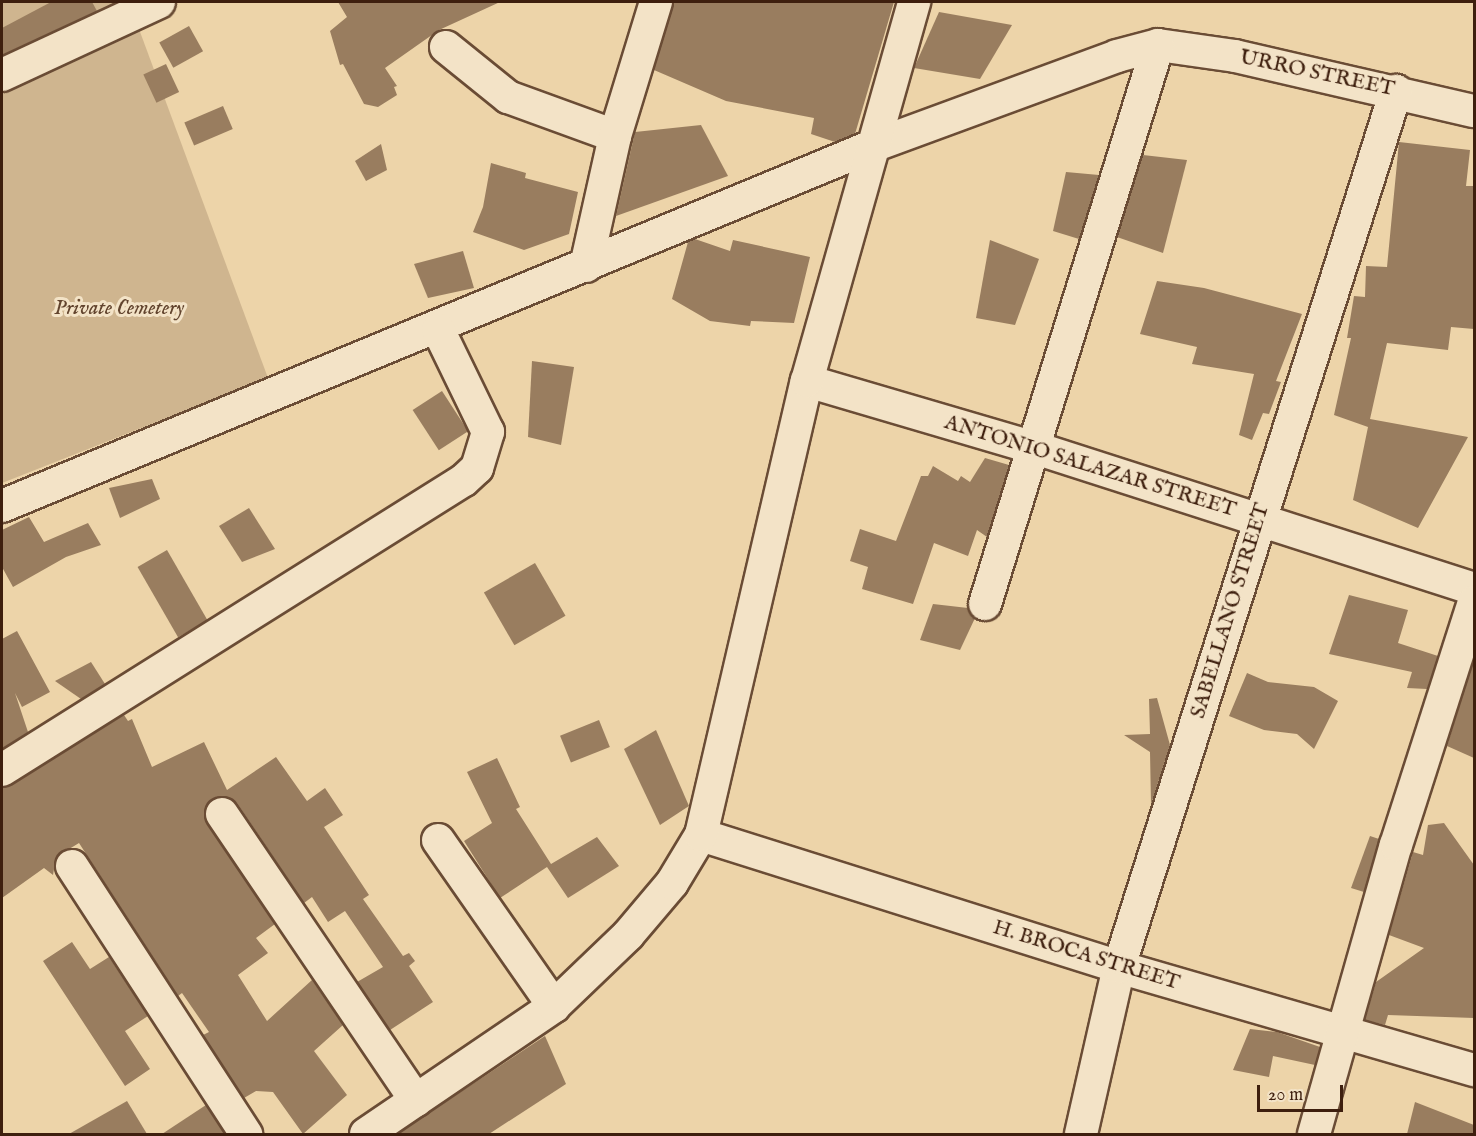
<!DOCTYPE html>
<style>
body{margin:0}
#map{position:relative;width:1476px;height:1136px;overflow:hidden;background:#edd4a9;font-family:"IM FELL English",serif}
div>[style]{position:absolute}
.green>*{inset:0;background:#cfb58f}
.building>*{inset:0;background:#997d5f;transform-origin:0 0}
.roads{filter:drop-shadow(2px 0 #6a4c35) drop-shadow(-2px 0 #6a4c35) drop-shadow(0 2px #6a4c35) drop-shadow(0 -2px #6a4c35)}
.minor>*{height:32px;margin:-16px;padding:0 16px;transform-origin:16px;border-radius:16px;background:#f3e3c7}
span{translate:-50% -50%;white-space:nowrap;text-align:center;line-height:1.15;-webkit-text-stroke:6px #f3e3c7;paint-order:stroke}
.street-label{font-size:21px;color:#3e1f0e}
.park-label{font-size:21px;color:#62442e;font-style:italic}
.frame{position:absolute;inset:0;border:3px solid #3e1f0e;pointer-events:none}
.scale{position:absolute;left:1257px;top:1085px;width:86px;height:27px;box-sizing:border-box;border:3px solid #3e1f0e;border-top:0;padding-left:8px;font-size:18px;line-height:21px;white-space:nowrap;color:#3e1f0e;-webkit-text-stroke:4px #f3e3c7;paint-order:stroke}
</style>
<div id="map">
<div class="green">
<div style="clip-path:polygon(2px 2px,129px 2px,268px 378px,2px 483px)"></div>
</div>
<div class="building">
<div style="clip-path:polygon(51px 2px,92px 2px,97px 11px,2px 55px,2px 28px)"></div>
<div style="clip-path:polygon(338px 2px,500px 2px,439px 30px,385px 68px,397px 86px,394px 87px,397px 95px,378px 107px,364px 104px,343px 64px,340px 65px,330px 31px,347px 17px)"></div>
<div style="clip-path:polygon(673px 2px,894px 2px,855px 134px,835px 142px,811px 134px,814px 118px,726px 101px,654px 70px)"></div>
<div style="clip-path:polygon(939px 12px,1012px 25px,980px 79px,914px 68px)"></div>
<div style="left:189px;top:26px;width:29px;height:34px;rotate:61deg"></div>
<div style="left:166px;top:64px;width:31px;height:25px;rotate:65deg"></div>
<div style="left:223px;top:106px;width:25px;height:42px;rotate:67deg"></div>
<div style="clip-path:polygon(701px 125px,728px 176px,616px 216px,635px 132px)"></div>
<div style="clip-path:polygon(1399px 142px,1470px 150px,1466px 186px,1474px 186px,1474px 329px,1451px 327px,1448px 350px,1387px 343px,1370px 419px,1468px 437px,1418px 528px,1353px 500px,1368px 427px,1334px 415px,1351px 338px,1347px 338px,1354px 296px,1365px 297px,1366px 266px,1387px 267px)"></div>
<div style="clip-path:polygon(381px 144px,387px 170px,366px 181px,355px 161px)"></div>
<div style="clip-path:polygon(1143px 155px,1187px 160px,1163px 253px,1117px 237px)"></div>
<div style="clip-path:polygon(491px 163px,526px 173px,525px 178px,578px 192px,569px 234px,524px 250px,473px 232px,483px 207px)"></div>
<div style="clip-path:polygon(1066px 172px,1099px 175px,1079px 239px,1053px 231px)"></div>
<div style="clip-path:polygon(695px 239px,730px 251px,733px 240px,810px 257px,794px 323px,751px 321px,750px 326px,710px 321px,672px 299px,688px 242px)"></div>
<div style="clip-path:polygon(990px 240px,1039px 259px,1015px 325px,976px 318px)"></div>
<div style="clip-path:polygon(463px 251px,474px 288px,428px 298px,414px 264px)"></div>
<div style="clip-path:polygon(1157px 281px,1204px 288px,1302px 314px,1276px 381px,1281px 382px,1269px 414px,1263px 413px,1252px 440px,1239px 435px,1254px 374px,1192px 364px,1197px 347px,1140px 334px)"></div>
<div style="clip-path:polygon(532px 361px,574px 367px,561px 445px,528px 437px)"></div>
<div style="left:442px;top:391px;width:48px;height:35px;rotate:57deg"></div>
<div style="clip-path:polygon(985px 458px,1009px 465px,987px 537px,977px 530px,968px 556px,934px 543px,913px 604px,862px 589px,868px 567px,850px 561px,860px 529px,896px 541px,921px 476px,928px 476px,933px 466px,958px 481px,961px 476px,970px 482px)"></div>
<div style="clip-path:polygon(152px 479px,160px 499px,120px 518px,109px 488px)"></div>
<div style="clip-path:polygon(249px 508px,275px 549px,242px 562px,219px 526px)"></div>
<div style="clip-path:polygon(29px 517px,44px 542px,88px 523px,101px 545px,66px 557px,13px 587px,2px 567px,2px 530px)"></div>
<div style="left:167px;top:550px;width:81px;height:34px;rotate:60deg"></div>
<div style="left:535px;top:563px;width:61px;height:59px;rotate:60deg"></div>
<div style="clip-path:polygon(1349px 595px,1408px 610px,1398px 643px,1438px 656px,1427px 689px,1407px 688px,1412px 672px,1329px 654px)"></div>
<div style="clip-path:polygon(933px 604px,968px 608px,975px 618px,960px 650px,920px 640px)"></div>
<div style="clip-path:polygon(17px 631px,50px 692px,22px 707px,15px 693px,28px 732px,2px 749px,2px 639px)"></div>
<div style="clip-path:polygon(1474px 659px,1474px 758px,1447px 746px)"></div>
<div style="clip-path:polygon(91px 662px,105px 684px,81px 699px,55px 681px)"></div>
<div style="clip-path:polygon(1247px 673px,1268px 682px,1314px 687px,1338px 701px,1314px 749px,1297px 734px,1264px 730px,1229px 716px)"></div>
<div style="clip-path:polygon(1157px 698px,1170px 745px,1151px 805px,1150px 752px,1124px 735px,1150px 734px,1149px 699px)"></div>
<div style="clip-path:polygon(124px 715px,128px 721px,132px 719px,152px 767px,204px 742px,227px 790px,276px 757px,307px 801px,325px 788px,343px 815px,324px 827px,369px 895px,363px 899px,403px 956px,409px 953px,415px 961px,409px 966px,433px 1002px,390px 1030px,357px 982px,383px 967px,345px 911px,328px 922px,312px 897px,304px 903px,237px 803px,221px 796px,211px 799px,204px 815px,207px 824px,275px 924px,256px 938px,268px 953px,238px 975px,267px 1021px,312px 980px,343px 1025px,314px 1051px,347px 1095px,303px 1134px,273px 1092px,256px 1091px,244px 1098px,203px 1035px,209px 1032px,182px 993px,178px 996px,79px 843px,56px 857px,53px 875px,44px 868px,2px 898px,2px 788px)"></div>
<div style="left:599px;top:720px;width:29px;height:42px;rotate:68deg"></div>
<div style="clip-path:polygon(656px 730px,689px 806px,660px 825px,624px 749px)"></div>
<div style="clip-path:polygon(497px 758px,520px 807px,516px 809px,551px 864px,597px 837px,619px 866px,568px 898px,547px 867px,500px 898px,464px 841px,492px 823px,467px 772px)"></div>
<div style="clip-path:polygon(1444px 823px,1474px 865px,1474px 1018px,1388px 1015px,1385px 1025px,1365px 1020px,1376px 982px,1424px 948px,1389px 935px,1413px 852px,1423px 855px,1428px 825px)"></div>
<div style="clip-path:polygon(1370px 836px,1379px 839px,1364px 892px,1351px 888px)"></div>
<div style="clip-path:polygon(72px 942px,90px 969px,109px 957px,148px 1016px,125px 1031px,150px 1069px,125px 1086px,43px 961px)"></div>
<div style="clip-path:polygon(1250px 1029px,1277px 1032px,1320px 1047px,1315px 1065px,1273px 1056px,1269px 1077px,1233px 1070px)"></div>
<div style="clip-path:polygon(545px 1036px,566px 1084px,489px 1134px,397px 1134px)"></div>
<div style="clip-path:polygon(127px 1101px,147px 1134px,69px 1134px)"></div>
<div style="clip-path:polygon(1415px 1102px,1474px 1125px,1474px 1134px,1407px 1134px)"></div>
<div style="clip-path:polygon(206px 1105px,225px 1134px,162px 1134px)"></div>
</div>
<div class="roads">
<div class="minor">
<div style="left:446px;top:47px;width:80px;rotate:38.9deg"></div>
<div style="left:508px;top:97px;width:114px;rotate:20deg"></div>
<div style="left:2px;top:75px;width:173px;rotate:-24.9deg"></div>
<div style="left:586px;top:266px;width:133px;rotate:-77.4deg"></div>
<div style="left:615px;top:136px;width:140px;rotate:-73deg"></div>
<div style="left:807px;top:381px;width:238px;rotate:16.4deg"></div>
<div style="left:1035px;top:448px;width:461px;rotate:17.8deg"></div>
<div style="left:2px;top:506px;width:939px;rotate:-22.47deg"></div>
<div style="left:870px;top:147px;width:263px;rotate:-20.2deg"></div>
<div style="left:1117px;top:56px;width:42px;rotate:-15deg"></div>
<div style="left:1158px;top:45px;width:78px;rotate:8.1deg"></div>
<div style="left:1235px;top:56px;width:245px;rotate:13deg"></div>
<div style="left:985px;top:604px;width:585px;rotate:-72.8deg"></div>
<div style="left:2px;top:770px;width:545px;rotate:-32.12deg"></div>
<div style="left:464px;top:480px;width:18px;rotate:-43deg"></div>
<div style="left:477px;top:468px;width:38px;rotate:-73deg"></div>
<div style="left:488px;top:432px;width:114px;rotate:-115.9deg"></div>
<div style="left:222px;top:814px;width:346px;rotate:55.9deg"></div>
<div style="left:701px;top:835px;width:438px;rotate:17.5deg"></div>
<div style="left:1119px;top:967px;width:370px;rotate:16.2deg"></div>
<div style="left:438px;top:840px;width:203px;rotate:55.1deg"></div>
<div style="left:72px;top:866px;width:320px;rotate:57deg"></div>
<div style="left:366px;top:1134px;width:227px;rotate:-34.2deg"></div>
<div style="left:554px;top:1006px;width:103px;rotate:-43.8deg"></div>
<div style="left:628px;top:935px;width:68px;rotate:-49.8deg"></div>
<div style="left:672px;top:883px;width:56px;rotate:-58.9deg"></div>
<div style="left:701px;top:835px;width:466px;rotate:-76.9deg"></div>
<div style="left:807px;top:381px;width:394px;rotate:-74.2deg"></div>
<div style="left:1081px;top:1134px;width:171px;rotate:-77.2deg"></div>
<div style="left:1119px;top:967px;width:919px;rotate:-72.45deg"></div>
<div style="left:1314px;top:1134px;width:300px;rotate:-74.2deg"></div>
<div style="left:1396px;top:845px;width:255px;rotate:-72.2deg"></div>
</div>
</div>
<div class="street-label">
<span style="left:1317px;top:74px;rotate:12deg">URRO STREET</span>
<span style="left:1090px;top:467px;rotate:17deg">ANTONIO SALAZAR STREET</span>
<span style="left:1231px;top:611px;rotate:-73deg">SABELLANO STREET</span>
<span style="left:1086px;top:956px;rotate:17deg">H. BROCA STREET</span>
</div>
<div class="park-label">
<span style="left:119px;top:309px">Private Cemetery</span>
</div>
<div class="frame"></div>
<div class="scale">20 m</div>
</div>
